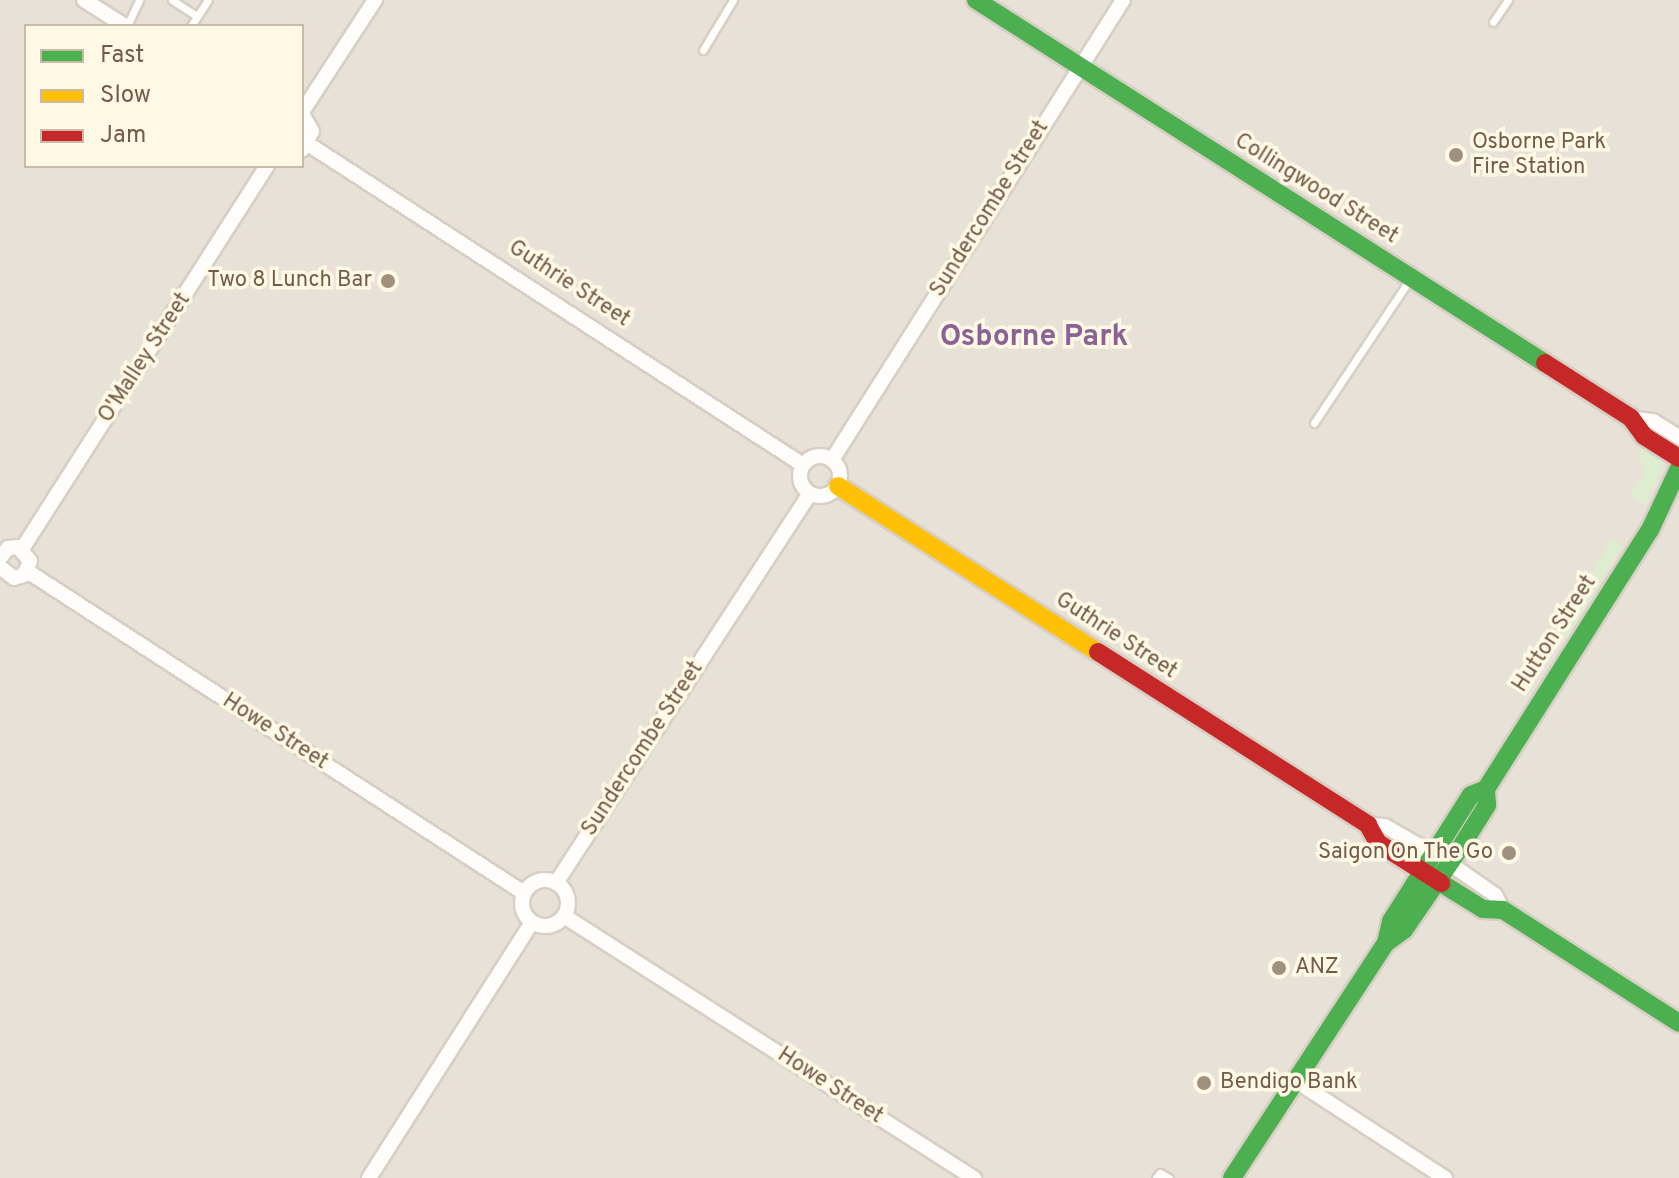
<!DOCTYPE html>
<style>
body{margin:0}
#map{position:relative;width:1679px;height:1178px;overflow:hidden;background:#f6f2e5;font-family:Overpass,sans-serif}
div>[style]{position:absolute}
.industrial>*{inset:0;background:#e8e1d7}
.green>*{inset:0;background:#deedd0;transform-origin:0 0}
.roads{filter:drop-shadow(2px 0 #d7cfc4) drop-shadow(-2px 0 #d7cfc4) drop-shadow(0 2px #d7cfc4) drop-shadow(0 -2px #d7cfc4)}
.lane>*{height:7px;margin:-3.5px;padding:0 3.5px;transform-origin:3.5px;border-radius:3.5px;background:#fefdfb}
.street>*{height:14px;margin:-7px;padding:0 7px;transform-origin:7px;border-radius:7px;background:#fefdfb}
.street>.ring{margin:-7px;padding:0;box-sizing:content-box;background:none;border:14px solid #fefdfb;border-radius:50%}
.fast>*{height:18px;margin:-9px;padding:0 9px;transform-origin:9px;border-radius:9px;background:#4caf50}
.slow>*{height:18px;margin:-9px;padding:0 9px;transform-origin:9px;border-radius:9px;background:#ffc107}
.jam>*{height:18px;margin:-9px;padding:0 9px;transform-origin:9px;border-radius:9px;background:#c62828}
.dots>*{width:22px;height:22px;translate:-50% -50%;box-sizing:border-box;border:4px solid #fff8e5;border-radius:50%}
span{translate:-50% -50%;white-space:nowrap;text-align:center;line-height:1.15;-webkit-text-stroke:7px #fff8e5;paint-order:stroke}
.poi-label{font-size:22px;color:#725c47}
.left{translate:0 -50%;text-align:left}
.right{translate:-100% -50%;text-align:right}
.street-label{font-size:22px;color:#725c47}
.district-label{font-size:30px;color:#8b6296;font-weight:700}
.legend{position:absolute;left:24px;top:24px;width:280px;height:144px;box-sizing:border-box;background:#fff8e5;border:2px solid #c7baa6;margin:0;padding:10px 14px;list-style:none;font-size:24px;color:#725c47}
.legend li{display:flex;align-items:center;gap:16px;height:40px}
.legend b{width:40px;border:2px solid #c7baa6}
</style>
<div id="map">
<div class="industrial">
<div style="clip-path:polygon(evenodd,0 0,1679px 0,1679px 1178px,0 1178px,0 0,26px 26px,302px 26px,302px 166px,26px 166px,26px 26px)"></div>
</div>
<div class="green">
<div style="clip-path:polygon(1643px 446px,1664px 463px,1646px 505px,1631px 495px,1644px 474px,1639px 453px)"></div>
<div style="left:1612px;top:539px;width:12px;height:107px;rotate:31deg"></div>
</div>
<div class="roads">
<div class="lane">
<div style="left:172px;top:0;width:30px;rotate:33deg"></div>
<div style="left:1493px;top:22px;width:27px;rotate:-56deg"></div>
<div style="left:127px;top:26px;width:29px;rotate:-65deg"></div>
<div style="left:191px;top:26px;width:31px;rotate:-57deg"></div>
<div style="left:703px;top:50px;width:58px;rotate:-59deg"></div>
<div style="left:1314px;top:423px;width:173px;rotate:-56.3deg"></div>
<div style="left:1156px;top:1178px;width:6px;rotate:-51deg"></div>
<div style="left:1160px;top:1173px;width:10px;rotate:29deg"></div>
</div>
<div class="street">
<div style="left:84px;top:0;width:49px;rotate:32.4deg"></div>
<div style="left:302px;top:112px;width:134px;rotate:-56.9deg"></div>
<div style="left:302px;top:114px;width:20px;rotate:60deg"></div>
<div style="left:312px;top:131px;width:21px;rotate:118deg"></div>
<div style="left:308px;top:144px;width:590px;rotate:32.96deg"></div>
<div style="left:1631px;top:418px;width:22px;rotate:8deg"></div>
<div style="left:1653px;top:421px;width:31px;rotate:32deg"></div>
<div class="ring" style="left:800px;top:456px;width:26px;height:26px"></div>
<div style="left:832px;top:460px;width:544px;rotate:-57.68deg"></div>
<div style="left:22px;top:549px;width:455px;rotate:-57.4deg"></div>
<div style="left:0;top:558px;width:13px;rotate:-51deg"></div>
<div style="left:8px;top:548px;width:10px;rotate:-6deg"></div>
<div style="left:18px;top:547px;width:18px;rotate:49deg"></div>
<div style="left:30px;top:561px;width:15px;rotate:113deg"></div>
<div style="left:24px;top:575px;width:10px;rotate:163deg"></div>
<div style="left:14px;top:578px;width:18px;rotate:-142deg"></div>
<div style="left:27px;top:571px;width:592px;rotate:32.94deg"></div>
<div style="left:1368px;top:825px;width:17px;rotate:3deg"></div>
<div style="left:1385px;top:826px;width:74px;rotate:30deg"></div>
<div style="left:1449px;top:863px;width:56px;rotate:34.8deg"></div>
<div style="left:1495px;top:895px;width:17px;rotate:62deg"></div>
<div class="ring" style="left:522px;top:880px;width:32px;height:32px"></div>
<div style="left:556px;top:883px;width:465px;rotate:-56.9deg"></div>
<div style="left:564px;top:916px;width:487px;rotate:32.6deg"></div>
<div style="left:1296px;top:1081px;width:178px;rotate:33.1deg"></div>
<div style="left:369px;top:1178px;width:303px;rotate:-57.5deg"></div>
</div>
<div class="fast">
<div style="left:976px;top:0;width:675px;rotate:32.54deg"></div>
<div style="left:1441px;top:883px;width:49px;rotate:31.8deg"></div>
<div style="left:1483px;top:909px;width:20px;rotate:3deg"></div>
<div style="left:1503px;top:910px;width:209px;rotate:32.7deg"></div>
<div style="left:1386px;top:943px;width:22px;rotate:-36deg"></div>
<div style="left:1404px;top:930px;width:107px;rotate:-55.7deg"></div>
<div style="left:1464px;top:842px;width:44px;rotate:-58.1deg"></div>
<div style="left:1487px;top:805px;width:16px;rotate:-94deg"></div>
<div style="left:1232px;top:1178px;width:281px;rotate:-56.8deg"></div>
<div style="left:1386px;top:943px;width:23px;rotate:-77deg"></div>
<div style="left:1391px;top:921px;width:149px;rotate:-57.6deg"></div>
<div style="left:1471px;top:795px;width:16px;rotate:-22deg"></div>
<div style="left:1486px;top:789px;width:307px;rotate:-57.7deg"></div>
<div style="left:1650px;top:530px;width:68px;rotate:-64.9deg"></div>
</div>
<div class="slow">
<div style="left:838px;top:486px;width:308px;rotate:32.6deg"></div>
</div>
<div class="jam">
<div style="left:1545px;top:363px;width:102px;rotate:32.6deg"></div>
<div style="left:1631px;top:418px;width:22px;rotate:54deg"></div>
<div style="left:1644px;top:436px;width:41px;rotate:32.2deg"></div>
<div style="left:1098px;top:652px;width:321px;rotate:32.6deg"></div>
<div style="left:1368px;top:825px;width:21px;rotate:61deg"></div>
<div style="left:1378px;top:843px;width:75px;rotate:32.4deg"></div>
</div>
</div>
<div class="dots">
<div style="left:1456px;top:155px;background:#a0907e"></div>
<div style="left:388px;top:281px;background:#a0907e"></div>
<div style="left:1509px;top:853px;background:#a0907e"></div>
<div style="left:1279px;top:968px;background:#a0907e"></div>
<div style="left:1204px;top:1083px;background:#a0907e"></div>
</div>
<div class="poi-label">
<span class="left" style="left:1472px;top:155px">Osborne Park<br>Fire Station</span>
<span class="right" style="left:372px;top:281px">Two 8 Lunch Bar</span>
<span class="right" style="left:1493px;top:853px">Saigon On The Go</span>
<span class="left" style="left:1295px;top:968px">ANZ</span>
<span class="left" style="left:1220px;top:1083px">Bendigo Bank</span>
</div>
<div class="street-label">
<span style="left:1316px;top:189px;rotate:32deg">Collingwood Street</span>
<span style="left:990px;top:209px;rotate:-58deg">Sundercombe Street</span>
<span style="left:569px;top:284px;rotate:33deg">Guthrie Street</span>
<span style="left:145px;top:358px;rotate:-57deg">O'Malley Street</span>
<span style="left:1555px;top:634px;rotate:-57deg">Hutton Street</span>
<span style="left:1116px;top:636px;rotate:33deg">Guthrie Street</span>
<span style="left:275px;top:732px;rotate:33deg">Howe Street</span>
<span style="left:643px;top:749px;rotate:-57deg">Sundercombe Street</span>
<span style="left:830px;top:1086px;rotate:33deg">Howe Street</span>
</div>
<div class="district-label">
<span style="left:1034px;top:338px">Osborne Park</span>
</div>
<ul class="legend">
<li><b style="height:10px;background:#4caf50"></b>Fast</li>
<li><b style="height:10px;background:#ffc107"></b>Slow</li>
<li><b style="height:10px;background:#c62828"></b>Jam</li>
</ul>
</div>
